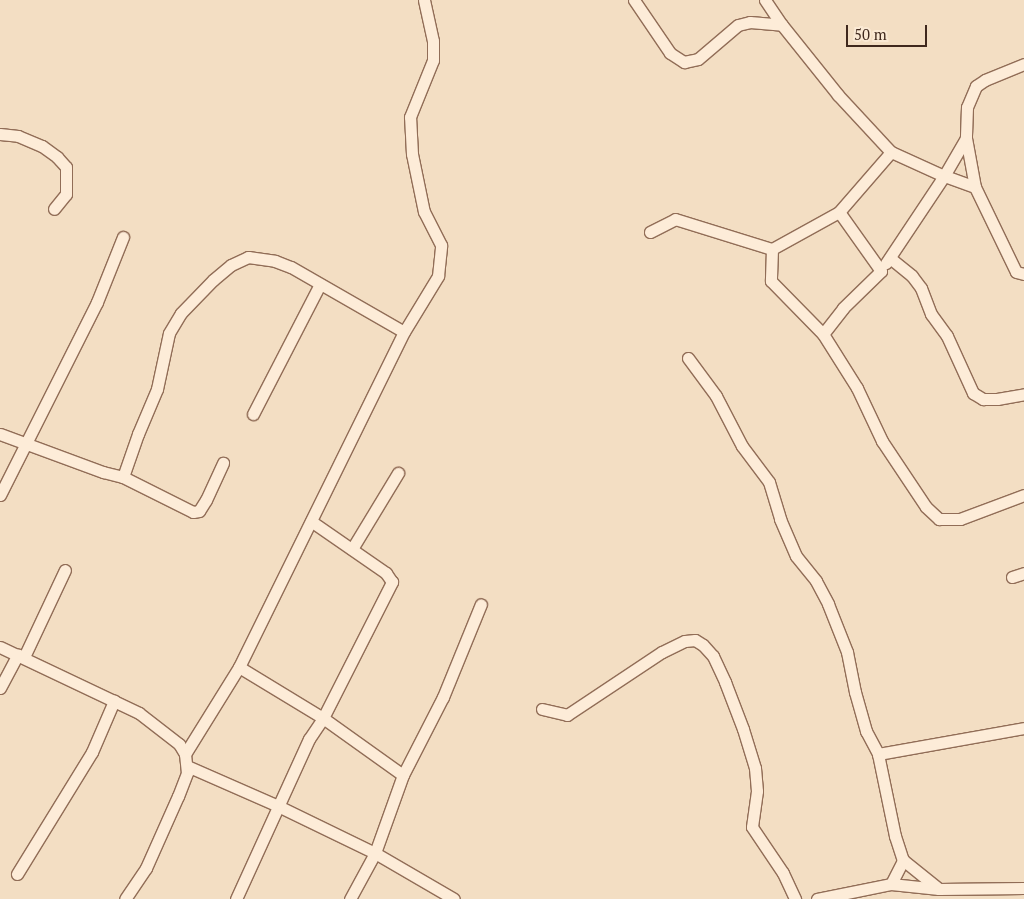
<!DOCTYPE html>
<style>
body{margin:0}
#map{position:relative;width:1024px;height:899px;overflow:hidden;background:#f3dec3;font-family:"PT Serif",serif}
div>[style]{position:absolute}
.roads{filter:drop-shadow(1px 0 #916d57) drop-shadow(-1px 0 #916d57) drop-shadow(0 1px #916d57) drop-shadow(0 -1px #916d57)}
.street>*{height:11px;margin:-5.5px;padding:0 5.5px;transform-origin:5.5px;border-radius:5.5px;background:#fdecd8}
span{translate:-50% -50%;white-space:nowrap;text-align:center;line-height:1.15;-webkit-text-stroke:4px #fae9d4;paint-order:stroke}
.scale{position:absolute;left:846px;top:25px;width:81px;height:22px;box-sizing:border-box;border:2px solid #3f281d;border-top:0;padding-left:6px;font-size:15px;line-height:18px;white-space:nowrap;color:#3f281d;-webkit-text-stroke:4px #fae9d4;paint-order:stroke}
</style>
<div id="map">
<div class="roads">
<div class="street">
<div style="left:634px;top:0;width:64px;rotate:55.8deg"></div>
<div style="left:670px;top:53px;width:17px;rotate:33deg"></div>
<div style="left:684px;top:62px;width:14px;rotate:-12deg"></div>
<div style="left:698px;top:59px;width:52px;rotate:-40.4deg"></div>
<div style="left:738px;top:25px;width:12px;rotate:-14deg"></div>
<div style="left:750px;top:22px;width:32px;rotate:5deg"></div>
<div style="left:765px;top:0;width:30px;rotate:56deg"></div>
<div style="left:782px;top:25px;width:90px;rotate:51.3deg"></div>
<div style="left:838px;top:95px;width:78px;rotate:47.1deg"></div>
<div style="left:1024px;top:64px;width:42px;rotate:157.7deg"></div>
<div style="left:985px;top:80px;width:11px;rotate:146deg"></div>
<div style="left:976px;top:86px;width:23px;rotate:113deg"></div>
<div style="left:967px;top:107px;width:31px;rotate:92deg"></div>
<div style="left:966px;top:138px;width:50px;rotate:79.6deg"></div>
<div style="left:975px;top:187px;width:94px;rotate:64.2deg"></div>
<div style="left:1016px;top:272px;width:8px;rotate:14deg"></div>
<div style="left:0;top:134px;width:18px;rotate:6deg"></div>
<div style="left:18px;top:136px;width:26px;rotate:23deg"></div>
<div style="left:42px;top:146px;width:19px;rotate:36deg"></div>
<div style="left:57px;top:157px;width:13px;rotate:48deg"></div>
<div style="left:66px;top:167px;width:27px;rotate:90deg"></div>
<div style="left:66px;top:194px;width:19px;rotate:129deg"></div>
<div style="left:975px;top:187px;width:33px;rotate:-160deg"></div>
<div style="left:944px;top:176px;width:58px;rotate:-155.6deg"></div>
<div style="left:891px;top:152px;width:79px;rotate:130.9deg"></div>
<div style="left:839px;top:212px;width:77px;rotate:151.1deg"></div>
<div style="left:772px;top:249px;width:32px;rotate:92deg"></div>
<div style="left:771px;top:281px;width:74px;rotate:45.5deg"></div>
<div style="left:823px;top:334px;width:64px;rotate:57.8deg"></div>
<div style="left:857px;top:388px;width:59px;rotate:64.7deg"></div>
<div style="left:882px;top:441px;width:79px;rotate:56.3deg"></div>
<div style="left:926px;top:507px;width:18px;rotate:43deg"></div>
<div style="left:939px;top:519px;width:21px"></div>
<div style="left:960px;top:519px;width:68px;rotate:-20.6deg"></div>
<div style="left:650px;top:232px;width:28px;rotate:-27deg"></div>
<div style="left:675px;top:219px;width:102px;rotate:17.2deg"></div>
<div style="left:890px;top:258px;width:28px;rotate:39deg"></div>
<div style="left:912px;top:276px;width:15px;rotate:53deg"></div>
<div style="left:921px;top:288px;width:28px;rotate:69deg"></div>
<div style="left:931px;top:314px;width:27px;rotate:54deg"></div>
<div style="left:947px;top:336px;width:63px;rotate:65.5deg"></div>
<div style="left:973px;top:393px;width:12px;rotate:31deg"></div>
<div style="left:983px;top:399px;width:14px"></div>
<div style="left:997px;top:399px;width:27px;rotate:-10deg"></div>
<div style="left:886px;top:263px;width:105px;rotate:-56.3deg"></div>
<div style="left:944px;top:176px;width:44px;rotate:-59.9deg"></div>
<div style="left:823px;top:334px;width:33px;rotate:-52deg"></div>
<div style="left:843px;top:308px;width:53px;rotate:-44.2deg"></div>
<div style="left:881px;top:271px;width:72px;rotate:-125.4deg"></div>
<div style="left:688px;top:358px;width:47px;rotate:53.6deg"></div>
<div style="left:716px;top:396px;width:56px;rotate:62.5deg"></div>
<div style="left:742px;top:446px;width:45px;rotate:53.1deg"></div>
<div style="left:769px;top:482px;width:39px;rotate:73deg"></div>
<div style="left:780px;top:519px;width:40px;rotate:66.6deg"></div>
<div style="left:796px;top:556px;width:32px;rotate:51deg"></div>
<div style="left:816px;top:581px;width:26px;rotate:62deg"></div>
<div style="left:828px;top:604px;width:52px;rotate:68.4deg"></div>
<div style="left:847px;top:652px;width:41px;rotate:78.7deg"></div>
<div style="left:855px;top:692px;width:41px;rotate:74.2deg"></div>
<div style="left:866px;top:731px;width:26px;rotate:62deg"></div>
<div style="left:878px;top:754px;width:84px;rotate:78.3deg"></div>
<div style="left:895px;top:836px;width:25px;rotate:72deg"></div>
<div style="left:903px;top:860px;width:46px;rotate:38.9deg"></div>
<div style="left:939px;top:889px;width:85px;rotate:-0.7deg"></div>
<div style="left:253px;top:414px;width:146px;rotate:-62.7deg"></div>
<div style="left:0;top:434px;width:110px;rotate:20.3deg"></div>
<div style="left:103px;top:472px;width:21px;rotate:14deg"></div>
<div style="left:123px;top:477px;width:78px;rotate:26.6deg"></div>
<div style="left:193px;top:512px;width:6px;rotate:-9deg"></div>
<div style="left:199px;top:511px;width:13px;rotate:-58deg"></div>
<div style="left:206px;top:500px;width:41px;rotate:-65.3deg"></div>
<div style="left:123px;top:477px;width:46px;rotate:-70.8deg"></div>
<div style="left:138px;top:434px;width:49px;rotate:-67.1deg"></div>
<div style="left:157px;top:389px;width:57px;rotate:-77.9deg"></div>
<div style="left:169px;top:333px;width:23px;rotate:-59deg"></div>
<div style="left:181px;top:313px;width:46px;rotate:-45.9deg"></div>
<div style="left:213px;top:280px;width:23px;rotate:-40deg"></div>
<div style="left:231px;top:265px;width:19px;rotate:-25deg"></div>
<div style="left:248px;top:257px;width:27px;rotate:8deg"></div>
<div style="left:275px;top:261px;width:17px;rotate:21deg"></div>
<div style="left:291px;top:267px;width:130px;rotate:29.9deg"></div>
<div style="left:0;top:495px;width:216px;rotate:-63.3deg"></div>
<div style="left:97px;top:302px;width:70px;rotate:-68.2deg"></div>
<div style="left:352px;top:549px;width:89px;rotate:-58.8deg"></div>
<div style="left:1012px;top:577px;width:13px;rotate:-18deg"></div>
<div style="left:0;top:647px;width:154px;rotate:25.4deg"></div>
<div style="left:139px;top:713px;width:51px;rotate:37.8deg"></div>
<div style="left:179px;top:744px;width:12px;rotate:59deg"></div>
<div style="left:185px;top:754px;width:19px;rotate:84deg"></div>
<div style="left:187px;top:773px;width:25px;rotate:111deg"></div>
<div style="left:178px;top:796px;width:79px;rotate:114deg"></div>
<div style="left:146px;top:868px;width:37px;rotate:124deg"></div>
<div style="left:24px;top:657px;width:96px;rotate:-64.8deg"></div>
<div style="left:239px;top:667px;width:98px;rotate:31.3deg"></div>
<div style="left:323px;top:718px;width:98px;rotate:35.5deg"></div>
<div style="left:403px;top:775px;width:88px;rotate:-62.9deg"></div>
<div style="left:443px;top:697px;width:100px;rotate:-67.8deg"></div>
<div style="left:0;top:688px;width:38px;rotate:-62deg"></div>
<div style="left:542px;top:709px;width:26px;rotate:13deg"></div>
<div style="left:567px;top:715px;width:114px;rotate:-33.6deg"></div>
<div style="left:662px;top:652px;width:25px;rotate:-26deg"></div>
<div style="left:685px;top:641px;width:10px;rotate:-6deg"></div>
<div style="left:695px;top:640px;width:9px;rotate:32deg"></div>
<div style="left:703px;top:645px;width:15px;rotate:48deg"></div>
<div style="left:713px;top:656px;width:29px;rotate:65deg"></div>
<div style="left:725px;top:682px;width:50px;rotate:69deg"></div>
<div style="left:743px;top:729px;width:41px;rotate:72.9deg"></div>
<div style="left:755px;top:768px;width:23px;rotate:85deg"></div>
<div style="left:757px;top:791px;width:36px;rotate:98deg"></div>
<div style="left:752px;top:827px;width:55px;rotate:56deg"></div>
<div style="left:783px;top:873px;width:29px;rotate:65deg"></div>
<div style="left:185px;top:754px;width:102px;rotate:-58.2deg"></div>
<div style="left:239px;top:667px;width:373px;rotate:-63.8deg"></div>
<div style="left:404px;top:332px;width:66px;rotate:-58.7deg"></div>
<div style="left:438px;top:276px;width:31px;rotate:-84deg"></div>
<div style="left:441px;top:245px;width:37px;rotate:-117deg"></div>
<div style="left:424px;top:212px;width:59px;rotate:-101.7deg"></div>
<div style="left:412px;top:154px;width:37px;rotate:-93deg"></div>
<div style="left:410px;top:117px;width:61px;rotate:-68deg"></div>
<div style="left:433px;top:60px;width:19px;rotate:-90deg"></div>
<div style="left:433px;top:41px;width:42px;rotate:-102.4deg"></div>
<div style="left:878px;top:754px;width:148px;rotate:-10.1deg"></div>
<div style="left:187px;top:766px;width:99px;rotate:23.7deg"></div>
<div style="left:278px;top:806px;width:108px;rotate:25.9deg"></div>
<div style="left:375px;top:853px;width:91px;rotate:30.2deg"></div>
<div style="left:17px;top:874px;width:143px;rotate:-58.4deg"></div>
<div style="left:92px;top:752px;width:56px;rotate:-66.7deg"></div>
<div style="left:891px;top:884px;width:27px;rotate:-63deg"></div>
<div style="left:236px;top:899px;width:176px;rotate:-65.5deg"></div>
<div style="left:309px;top:739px;width:25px;rotate:-56deg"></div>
<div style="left:323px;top:718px;width:153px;rotate:-63.1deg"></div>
<div style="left:392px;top:582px;width:11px;rotate:-124deg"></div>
<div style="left:386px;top:573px;width:91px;rotate:-145.3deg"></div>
<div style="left:350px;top:899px;width:52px;rotate:-61.5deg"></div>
<div style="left:375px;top:853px;width:83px;rotate:-70.3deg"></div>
<div style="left:817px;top:899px;width:76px;rotate:-11.5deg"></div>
<div style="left:891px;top:884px;width:48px;rotate:5.9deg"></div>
</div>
</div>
<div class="scale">50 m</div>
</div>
